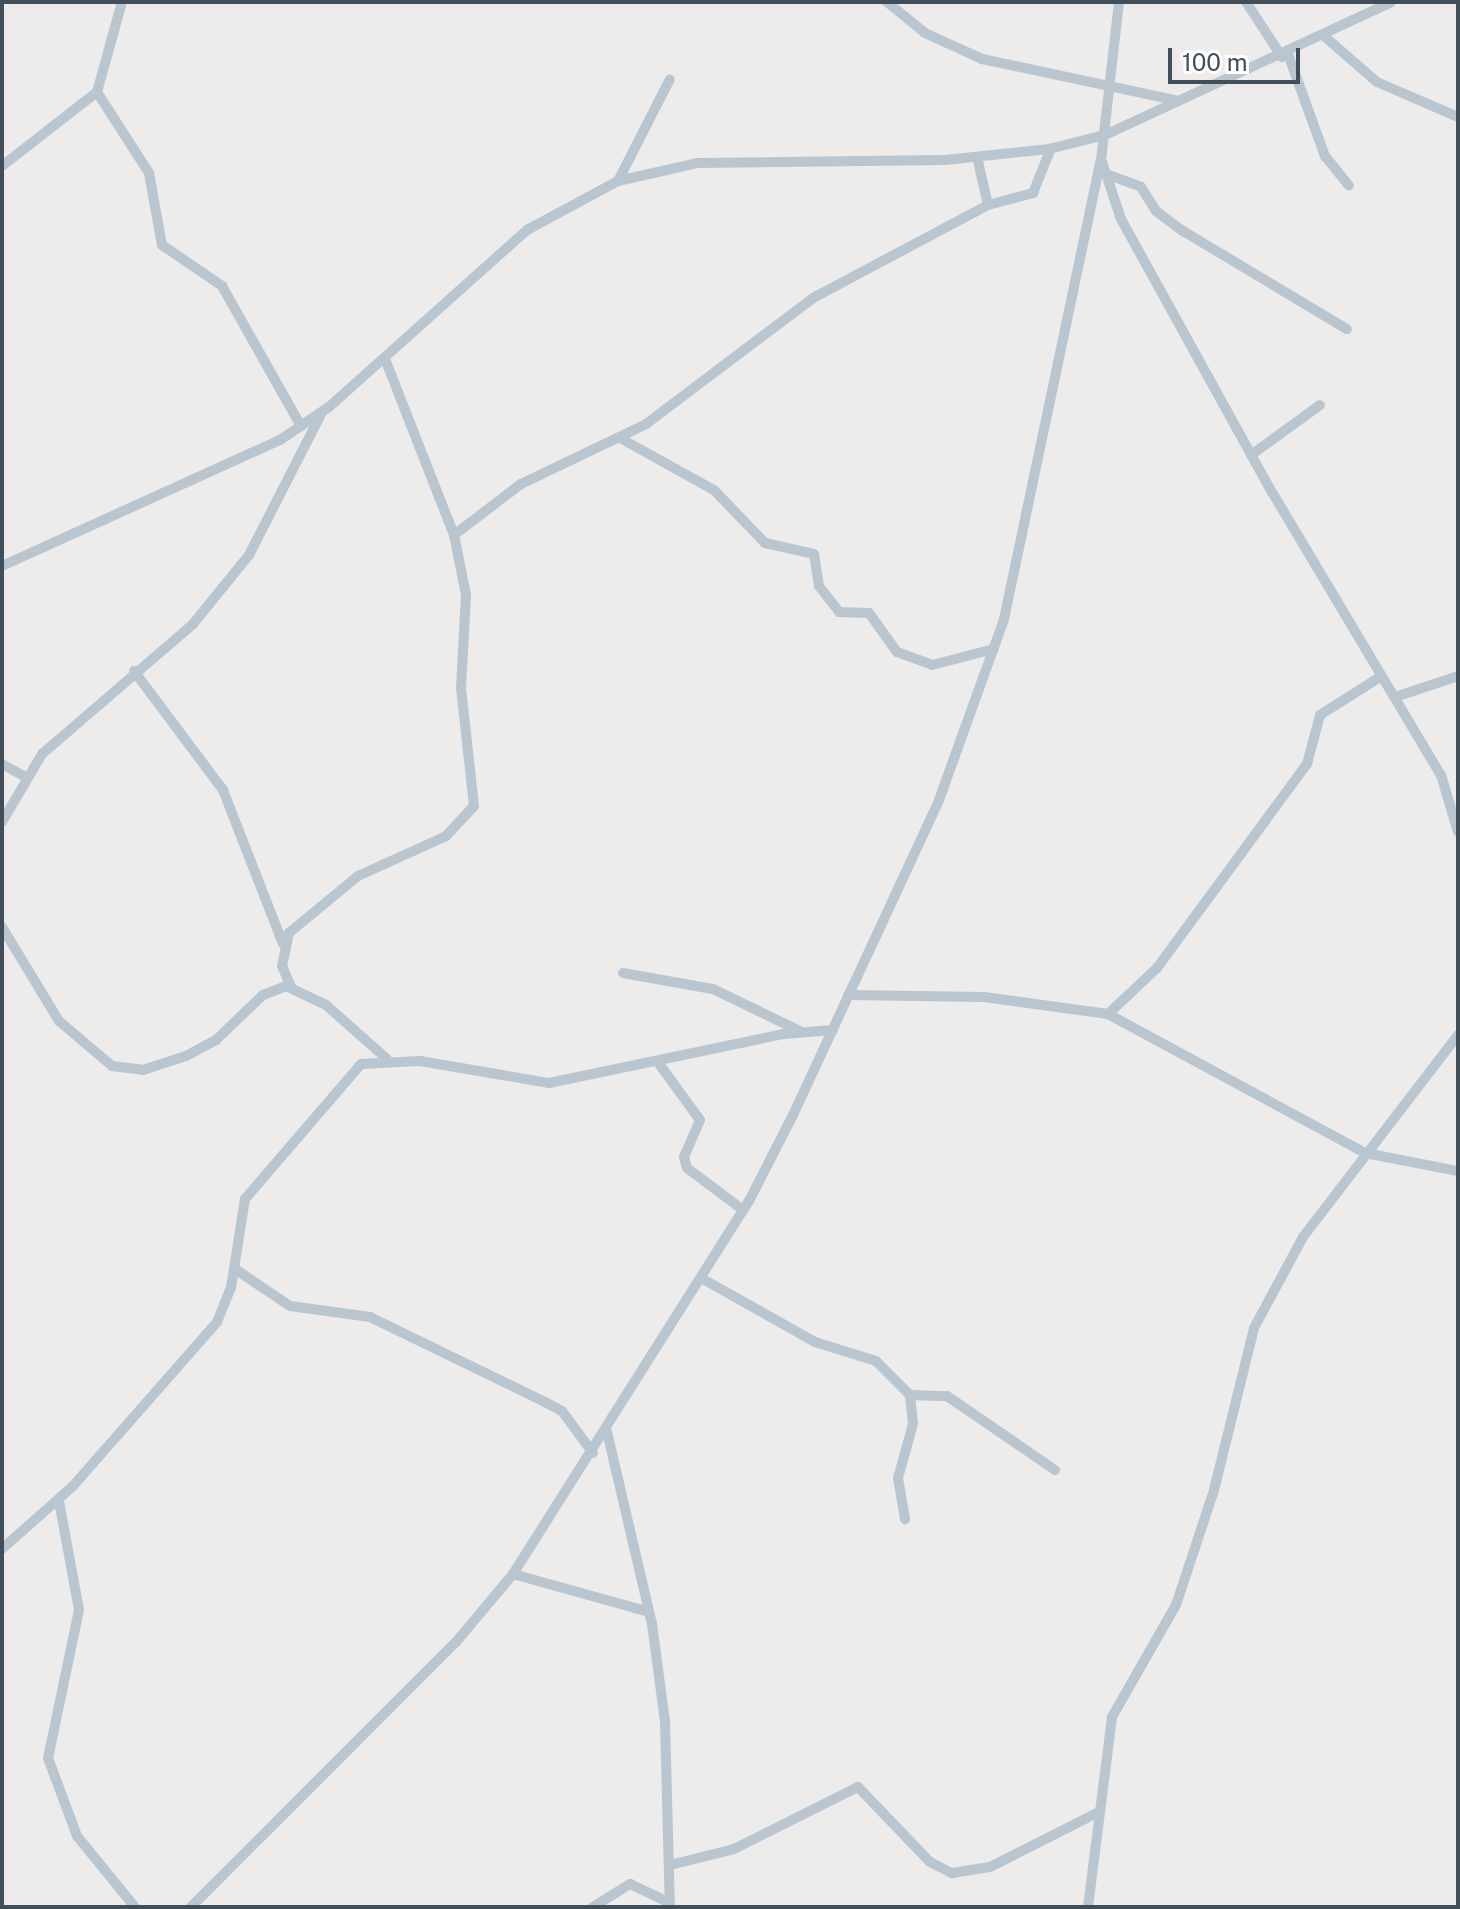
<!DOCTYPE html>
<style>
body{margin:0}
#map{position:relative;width:1460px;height:1909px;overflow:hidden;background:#eeebeb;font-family:"Public Sans",sans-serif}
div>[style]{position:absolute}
.minor>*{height:10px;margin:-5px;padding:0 5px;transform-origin:5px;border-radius:5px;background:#bac6cf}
span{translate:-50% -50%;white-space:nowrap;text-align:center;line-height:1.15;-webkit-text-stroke:7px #fff;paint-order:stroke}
.frame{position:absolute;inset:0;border:4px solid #424f5a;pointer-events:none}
.scale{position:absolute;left:1168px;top:48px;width:132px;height:36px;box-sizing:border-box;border:4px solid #424f5a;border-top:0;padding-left:10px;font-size:24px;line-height:28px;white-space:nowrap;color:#424f5a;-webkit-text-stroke:6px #fff;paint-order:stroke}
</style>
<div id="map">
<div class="minor">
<div style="left:887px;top:2px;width:49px;rotate:39.2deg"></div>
<div style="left:925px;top:33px;width:63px;rotate:24.5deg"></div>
<div style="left:982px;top:59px;width:201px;rotate:12deg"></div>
<div style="left:1246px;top:2px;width:66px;rotate:56.8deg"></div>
<div style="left:1324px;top:36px;width:70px;rotate:41deg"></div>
<div style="left:1377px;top:82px;width:88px;rotate:23.4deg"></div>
<div style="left:1288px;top:54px;width:109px;rotate:70.1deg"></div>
<div style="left:1325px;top:156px;width:38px;rotate:51deg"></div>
<div style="left:97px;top:92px;width:96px;rotate:57.3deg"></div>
<div style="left:149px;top:173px;width:73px;rotate:79.8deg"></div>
<div style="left:162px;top:245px;width:73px;rotate:34.3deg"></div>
<div style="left:222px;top:286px;width:161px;rotate:60.6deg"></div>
<div style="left:977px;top:157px;width:49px;rotate:77.1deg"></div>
<div style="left:1102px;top:162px;width:60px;rotate:71.6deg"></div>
<div style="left:1121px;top:219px;width:312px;rotate:61.1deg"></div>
<div style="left:1272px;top:492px;width:330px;rotate:59.2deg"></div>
<div style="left:1441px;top:775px;width:59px;rotate:73.4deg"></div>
<div style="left:2px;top:166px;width:120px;rotate:-37.9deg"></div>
<div style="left:97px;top:92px;width:93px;rotate:-74.5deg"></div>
<div style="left:1106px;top:174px;width:37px;rotate:20deg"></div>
<div style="left:1141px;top:187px;width:28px;rotate:58deg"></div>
<div style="left:1156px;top:211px;width:34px;rotate:37deg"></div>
<div style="left:1183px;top:231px;width:191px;rotate:30.9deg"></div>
<div style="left:618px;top:181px;width:114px;rotate:-63deg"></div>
<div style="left:620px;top:438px;width:107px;rotate:29deg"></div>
<div style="left:714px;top:490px;width:74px;rotate:46.1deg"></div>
<div style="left:765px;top:543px;width:50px;rotate:12.7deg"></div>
<div style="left:814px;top:554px;width:32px;rotate:81deg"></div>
<div style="left:819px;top:586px;width:33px;rotate:52deg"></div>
<div style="left:839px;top:612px;width:30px;rotate:2deg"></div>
<div style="left:869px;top:613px;width:48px;rotate:54.3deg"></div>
<div style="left:897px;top:652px;width:37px;rotate:20deg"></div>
<div style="left:932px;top:665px;width:64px;rotate:-14.5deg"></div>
<div style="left:1251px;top:455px;width:85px;rotate:-35.9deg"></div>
<div style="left:454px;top:535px;width:84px;rotate:-37.3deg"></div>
<div style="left:521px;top:484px;width:139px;rotate:-25.6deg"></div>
<div style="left:646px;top:424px;width:209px;rotate:-37deg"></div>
<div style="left:813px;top:298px;width:198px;rotate:-28deg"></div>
<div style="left:988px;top:205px;width:47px;rotate:-14.9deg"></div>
<div style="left:1033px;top:193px;width:48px;rotate:-68.2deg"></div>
<div style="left:2px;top:566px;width:305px;rotate:-24.4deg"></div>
<div style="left:280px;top:440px;width:59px;rotate:-34deg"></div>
<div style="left:329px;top:407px;width:266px;rotate:-41.8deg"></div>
<div style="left:527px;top:230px;width:103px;rotate:-28.3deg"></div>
<div style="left:618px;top:181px;width:81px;rotate:-12.8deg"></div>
<div style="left:697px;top:163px;width:248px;rotate:-0.7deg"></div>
<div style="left:945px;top:160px;width:105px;rotate:-6deg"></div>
<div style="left:1049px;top:149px;width:58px;rotate:-14deg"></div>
<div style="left:1105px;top:135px;width:315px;rotate:-24.9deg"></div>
<div style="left:134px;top:671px;width:149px;rotate:53.2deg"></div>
<div style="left:223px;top:790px;width:165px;rotate:68.7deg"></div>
<div style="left:1395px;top:697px;width:66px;rotate:-18.4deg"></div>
<div style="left:2px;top:764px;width:25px;rotate:29deg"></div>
<div style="left:2px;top:822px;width:79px;rotate:-59.5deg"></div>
<div style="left:42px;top:754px;width:199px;rotate:-40.7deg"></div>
<div style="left:193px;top:624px;width:89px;rotate:-50.9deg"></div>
<div style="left:249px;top:555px;width:158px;rotate:-62.9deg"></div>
<div style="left:2px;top:927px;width:110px;rotate:58.8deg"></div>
<div style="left:59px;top:1021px;width:70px;rotate:40.3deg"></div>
<div style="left:112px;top:1066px;width:31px;rotate:7deg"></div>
<div style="left:143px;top:1070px;width:45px;rotate:-18deg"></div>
<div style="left:186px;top:1056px;width:34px;rotate:-28deg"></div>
<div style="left:216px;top:1040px;width:65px;rotate:-43.8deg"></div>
<div style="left:263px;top:995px;width:25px;rotate:-21deg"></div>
<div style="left:286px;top:986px;width:44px;rotate:25.4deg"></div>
<div style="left:326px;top:1005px;width:81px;rotate:41.5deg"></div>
<div style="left:623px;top:973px;width:91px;rotate:10.1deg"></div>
<div style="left:713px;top:989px;width:97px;rotate:25.8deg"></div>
<div style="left:291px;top:987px;width:23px;rotate:-113deg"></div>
<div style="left:282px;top:966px;width:34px;rotate:-78deg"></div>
<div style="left:289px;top:933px;width:89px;rotate:-39.6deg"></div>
<div style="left:358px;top:876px;width:97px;rotate:-24.4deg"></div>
<div style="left:446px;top:836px;width:41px;rotate:-47deg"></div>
<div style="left:474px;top:806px;width:119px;rotate:-96.3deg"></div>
<div style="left:461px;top:688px;width:93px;rotate:-86.9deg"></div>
<div style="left:466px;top:595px;width:61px;rotate:-101.3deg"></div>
<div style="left:454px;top:535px;width:189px;rotate:-111.4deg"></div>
<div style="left:848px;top:995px;width:136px;rotate:0.8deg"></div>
<div style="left:984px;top:997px;width:125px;rotate:7.8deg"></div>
<div style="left:1108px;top:1014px;width:292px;rotate:28.4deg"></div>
<div style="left:1365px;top:1153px;width:95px;rotate:11deg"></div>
<div style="left:1108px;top:1014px;width:67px;rotate:-43.2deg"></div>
<div style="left:1157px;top:968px;width:253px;rotate:-53.7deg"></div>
<div style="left:1307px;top:764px;width:51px;rotate:-75.1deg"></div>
<div style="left:1320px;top:715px;width:71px;rotate:-32.3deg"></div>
<div style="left:657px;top:1061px;width:73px;rotate:53.9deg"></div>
<div style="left:700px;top:1120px;width:40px;rotate:113.4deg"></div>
<div style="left:684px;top:1157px;width:11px;rotate:75deg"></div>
<div style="left:687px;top:1168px;width:70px;rotate:36.9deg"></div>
<div style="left:235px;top:1269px;width:66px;rotate:33.9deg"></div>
<div style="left:290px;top:1306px;width:81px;rotate:7.8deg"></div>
<div style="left:370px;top:1317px;width:195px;rotate:25.9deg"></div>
<div style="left:545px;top:1402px;width:19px;rotate:28deg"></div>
<div style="left:562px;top:1411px;width:52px;rotate:53.6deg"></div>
<div style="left:701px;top:1278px;width:131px;rotate:29.3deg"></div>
<div style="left:815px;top:1342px;width:64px;rotate:17.3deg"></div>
<div style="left:876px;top:1361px;width:48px;rotate:45deg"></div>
<div style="left:910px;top:1395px;width:29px;rotate:84deg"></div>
<div style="left:913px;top:1424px;width:56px;rotate:105.5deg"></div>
<div style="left:898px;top:1478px;width:42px;rotate:80.3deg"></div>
<div style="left:910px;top:1395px;width:37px;rotate:2deg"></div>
<div style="left:947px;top:1396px;width:131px;rotate:34.4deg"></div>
<div style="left:607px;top:1432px;width:197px;rotate:76.8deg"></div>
<div style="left:652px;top:1624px;width:98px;rotate:82.4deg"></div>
<div style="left:665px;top:1721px;width:186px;rotate:88.5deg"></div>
<div style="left:59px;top:1501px;width:111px;rotate:79.6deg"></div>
<div style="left:79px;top:1610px;width:151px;rotate:101.8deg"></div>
<div style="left:48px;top:1758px;width:83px;rotate:69.6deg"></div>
<div style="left:77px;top:1836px;width:92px;rotate:50.8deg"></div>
<div style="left:2px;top:1549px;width:95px;rotate:-41.6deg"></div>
<div style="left:73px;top:1486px;width:218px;rotate:-48.7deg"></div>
<div style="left:217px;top:1322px;width:37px;rotate:-68deg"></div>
<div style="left:231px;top:1288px;width:90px;rotate:-81.1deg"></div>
<div style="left:245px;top:1199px;width:178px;rotate:-49.3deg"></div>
<div style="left:361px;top:1064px;width:59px;rotate:-2.9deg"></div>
<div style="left:420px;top:1061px;width:131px;rotate:9.7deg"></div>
<div style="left:549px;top:1083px;width:240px;rotate:-11.8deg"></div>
<div style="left:784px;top:1034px;width:49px;rotate:-4.7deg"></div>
<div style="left:513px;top:1574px;width:141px;rotate:15.6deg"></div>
<div style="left:670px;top:1865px;width:66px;rotate:-14deg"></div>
<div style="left:734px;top:1849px;width:139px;rotate:-26.6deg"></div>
<div style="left:858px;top:1787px;width:104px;rotate:46.2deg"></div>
<div style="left:930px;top:1862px;width:25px;rotate:27deg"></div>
<div style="left:952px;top:1873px;width:38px;rotate:-9deg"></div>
<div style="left:990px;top:1867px;width:120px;rotate:-26.8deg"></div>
<div style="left:191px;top:1907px;width:375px;rotate:-45deg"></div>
<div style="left:456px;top:1642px;width:89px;rotate:-50deg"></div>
<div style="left:513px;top:1574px;width:441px;rotate:-57.7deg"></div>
<div style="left:749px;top:1201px;width:97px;rotate:-62.9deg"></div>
<div style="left:793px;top:1115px;width:347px;rotate:-65.1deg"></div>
<div style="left:939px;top:800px;width:192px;rotate:-70.2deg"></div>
<div style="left:1004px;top:619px;width:469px;rotate:-78.1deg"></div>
<div style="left:1101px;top:160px;width:159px;rotate:-83.5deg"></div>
<div style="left:593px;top:1907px;width:44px;rotate:-31.9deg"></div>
<div style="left:630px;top:1884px;width:44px;rotate:25.4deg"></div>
<div style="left:1088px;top:1907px;width:192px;rotate:-82.8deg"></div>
<div style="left:1112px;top:1717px;width:129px;rotate:-60.3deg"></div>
<div style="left:1176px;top:1605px;width:121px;rotate:-71.7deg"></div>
<div style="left:1214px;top:1490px;width:167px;rotate:-76.1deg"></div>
<div style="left:1254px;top:1328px;width:103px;rotate:-61.7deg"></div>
<div style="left:1303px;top:1237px;width:255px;rotate:-52.5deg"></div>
</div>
<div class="frame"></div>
<div class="scale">100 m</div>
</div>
